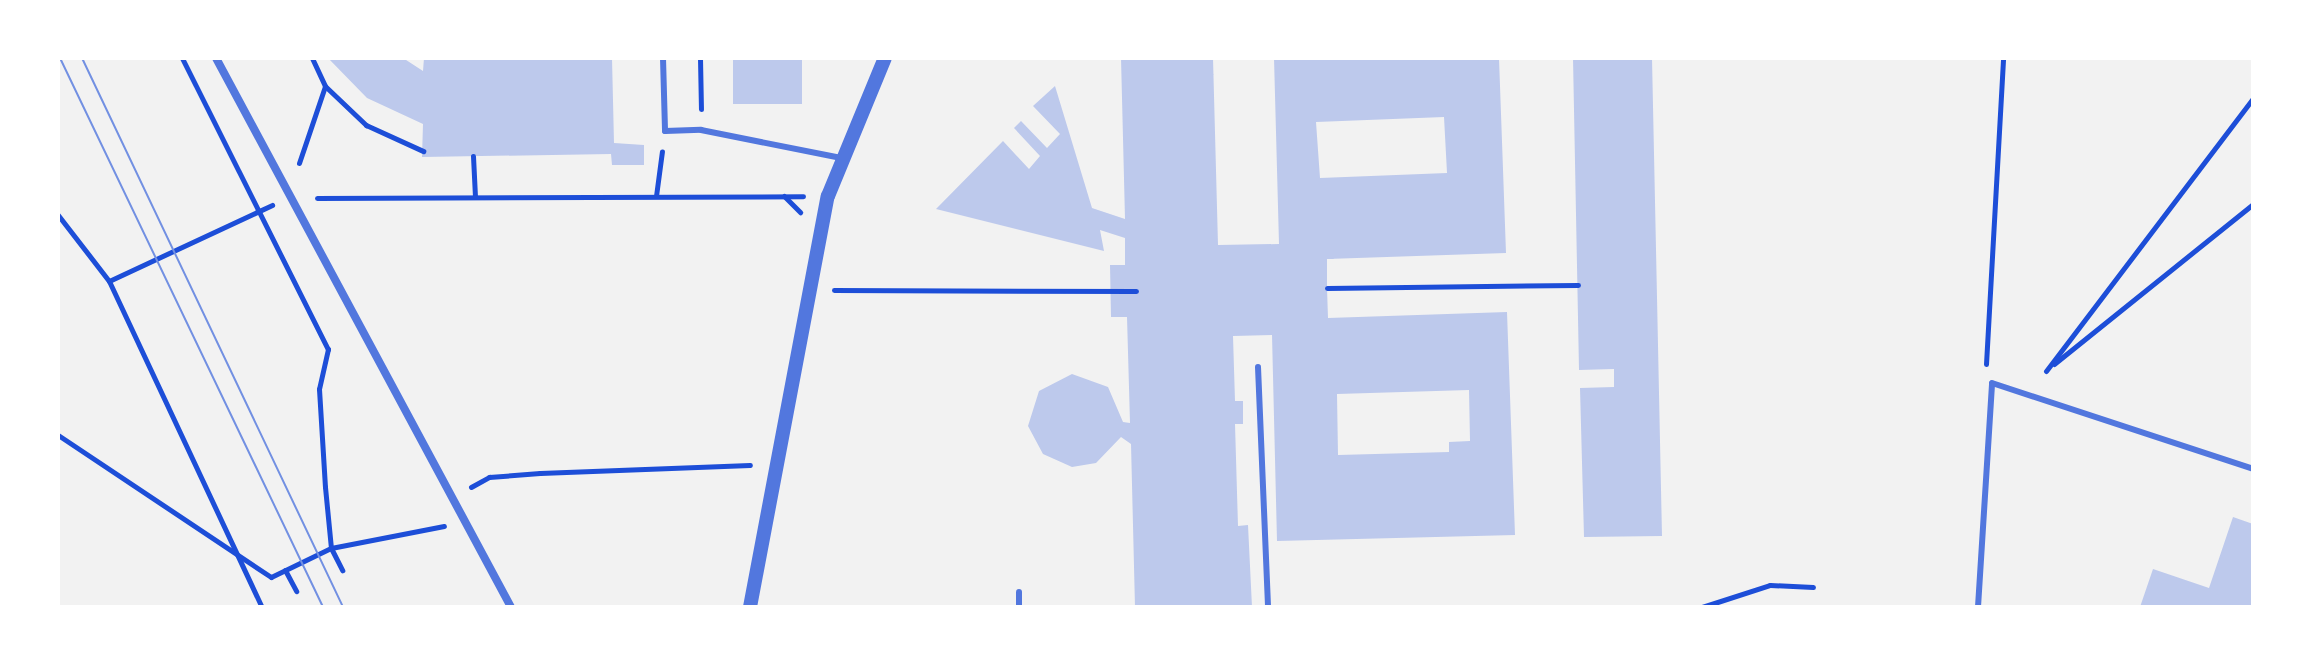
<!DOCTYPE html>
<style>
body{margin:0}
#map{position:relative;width:2311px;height:665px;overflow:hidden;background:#f2f2f2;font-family:"Sofia Sans Condensed",sans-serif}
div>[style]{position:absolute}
.building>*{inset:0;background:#bdc9ec;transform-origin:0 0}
.path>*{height:5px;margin:-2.5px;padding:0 2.5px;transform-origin:2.5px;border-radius:2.5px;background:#1d4ed8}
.service>*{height:6px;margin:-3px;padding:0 3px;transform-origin:3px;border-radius:3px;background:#5277de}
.minor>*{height:8px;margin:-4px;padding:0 4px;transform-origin:4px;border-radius:4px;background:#5277de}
.tertiary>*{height:14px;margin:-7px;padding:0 7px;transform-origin:7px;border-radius:7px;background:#5277de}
.tram>*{height:2px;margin:-1px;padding:0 1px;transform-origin:1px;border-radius:1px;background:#7290e2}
span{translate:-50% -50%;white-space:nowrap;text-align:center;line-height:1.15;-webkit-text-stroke:8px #fff;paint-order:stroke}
.frame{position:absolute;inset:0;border:60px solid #fff;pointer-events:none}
</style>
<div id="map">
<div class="building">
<div style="clip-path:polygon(328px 58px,403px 58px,423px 71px,424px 58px,612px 58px,614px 143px,644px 145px,644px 165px,612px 165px,611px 154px,422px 157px,423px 124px,367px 98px)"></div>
<div style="left:733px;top:58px;width:69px;height:46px"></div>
<div style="clip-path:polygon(evenodd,1121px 58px,1213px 58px,1218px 245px,1279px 244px,1274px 58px,1499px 58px,1506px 253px,1327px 259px,1327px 288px,1328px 318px,1507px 312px,1515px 535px,1277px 541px,1272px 335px,1233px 336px,1235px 401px,1243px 401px,1243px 424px,1235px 424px,1238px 526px,1248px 525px,1252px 607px,1135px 607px,1131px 444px,1121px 437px,1096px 463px,1072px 467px,1043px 454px,1028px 426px,1039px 391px,1072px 374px,1108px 387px,1123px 422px,1130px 423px,1127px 317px,1111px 317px,1110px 265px,1125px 265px,1125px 238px,1100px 230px,1104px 251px,936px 209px,1003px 141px,1029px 169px,1040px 156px,1014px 128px,1021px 121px,1047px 148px,1060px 134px,1033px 106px,1055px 86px,1092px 208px,1125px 219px,1121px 58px,1444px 117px,1447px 173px,1320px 178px,1316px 122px,1444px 117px,1121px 58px,1469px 390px,1470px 441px,1449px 442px,1449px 452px,1338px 455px,1337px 394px,1469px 390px)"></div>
<div style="clip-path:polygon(1573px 58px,1652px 58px,1662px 536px,1584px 537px,1580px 388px,1614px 387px,1614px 369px,1579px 370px)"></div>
<div style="clip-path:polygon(2233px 517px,2253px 524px,2253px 607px,2140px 607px,2153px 569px,2209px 588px)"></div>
</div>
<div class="path">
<div style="left:182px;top:58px;width:326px;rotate:63.4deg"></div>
<div style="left:328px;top:349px;width:41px;rotate:102.7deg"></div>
<div style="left:319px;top:389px;width:98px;rotate:86.5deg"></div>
<div style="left:325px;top:487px;width:61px;rotate:84.4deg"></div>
<div style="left:331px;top:548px;width:25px;rotate:63deg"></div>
<div style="left:312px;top:58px;width:31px;rotate:65deg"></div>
<div style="left:325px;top:86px;width:57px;rotate:43.6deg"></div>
<div style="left:366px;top:125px;width:63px;rotate:24.5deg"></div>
<div style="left:700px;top:58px;width:51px;rotate:88.9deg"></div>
<div style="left:473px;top:156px;width:41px;rotate:87.2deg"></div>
<div style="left:299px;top:163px;width:81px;rotate:-71.3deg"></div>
<div style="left:656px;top:196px;width:45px;rotate:-82.4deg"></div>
<div style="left:784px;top:196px;width:23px;rotate:45deg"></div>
<div style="left:317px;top:198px;width:486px;rotate:-0.2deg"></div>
<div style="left:58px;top:215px;width:83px;rotate:52.3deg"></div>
<div style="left:109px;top:281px;width:360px;rotate:64.9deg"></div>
<div style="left:109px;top:281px;width:180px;rotate:-25deg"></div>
<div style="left:1327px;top:288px;width:251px;rotate:-0.7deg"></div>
<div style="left:834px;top:290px;width:302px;rotate:0.2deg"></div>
<div style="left:1986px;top:364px;width:306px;rotate:-86.8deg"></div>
<div style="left:2054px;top:364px;width:255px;rotate:-38.8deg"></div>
<div style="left:2046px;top:371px;width:343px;rotate:-52.8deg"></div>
<div style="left:58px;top:435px;width:256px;rotate:33.7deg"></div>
<div style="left:271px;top:577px;width:67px;rotate:-25.8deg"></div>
<div style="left:331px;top:548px;width:115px;rotate:-11deg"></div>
<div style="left:471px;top:487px;width:21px;rotate:-29deg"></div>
<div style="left:489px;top:477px;width:51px;rotate:-4.5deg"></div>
<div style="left:540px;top:473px;width:210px;rotate:-2.2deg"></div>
<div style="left:285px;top:570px;width:24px;rotate:62deg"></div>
<div style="left:1702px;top:607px;width:71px;rotate:-17.9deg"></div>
<div style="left:1770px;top:585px;width:43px;rotate:2.7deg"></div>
</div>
<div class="service">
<div style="left:663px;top:58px;width:73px;rotate:88.4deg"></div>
<div style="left:665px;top:131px;width:36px;rotate:-2deg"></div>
<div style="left:701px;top:130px;width:143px;rotate:11.3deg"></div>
<div style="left:1258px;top:367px;width:240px;rotate:87.6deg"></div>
<div style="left:1019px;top:607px;width:15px;rotate:-90deg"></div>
<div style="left:1978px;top:607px;width:224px;rotate:-86.4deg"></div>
<div style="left:1992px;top:383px;width:275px;rotate:18.2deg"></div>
</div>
<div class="minor">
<div style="left:216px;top:58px;width:623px;rotate:61.75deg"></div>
</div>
<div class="tertiary">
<div style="left:750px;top:607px;width:418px;rotate:-79.3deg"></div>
<div style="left:828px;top:196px;width:149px;rotate:-67.6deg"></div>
</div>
<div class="tram">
<div style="left:60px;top:58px;width:609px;rotate:64.4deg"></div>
<div style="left:82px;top:58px;width:608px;rotate:64.57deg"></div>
</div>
<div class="frame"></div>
</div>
